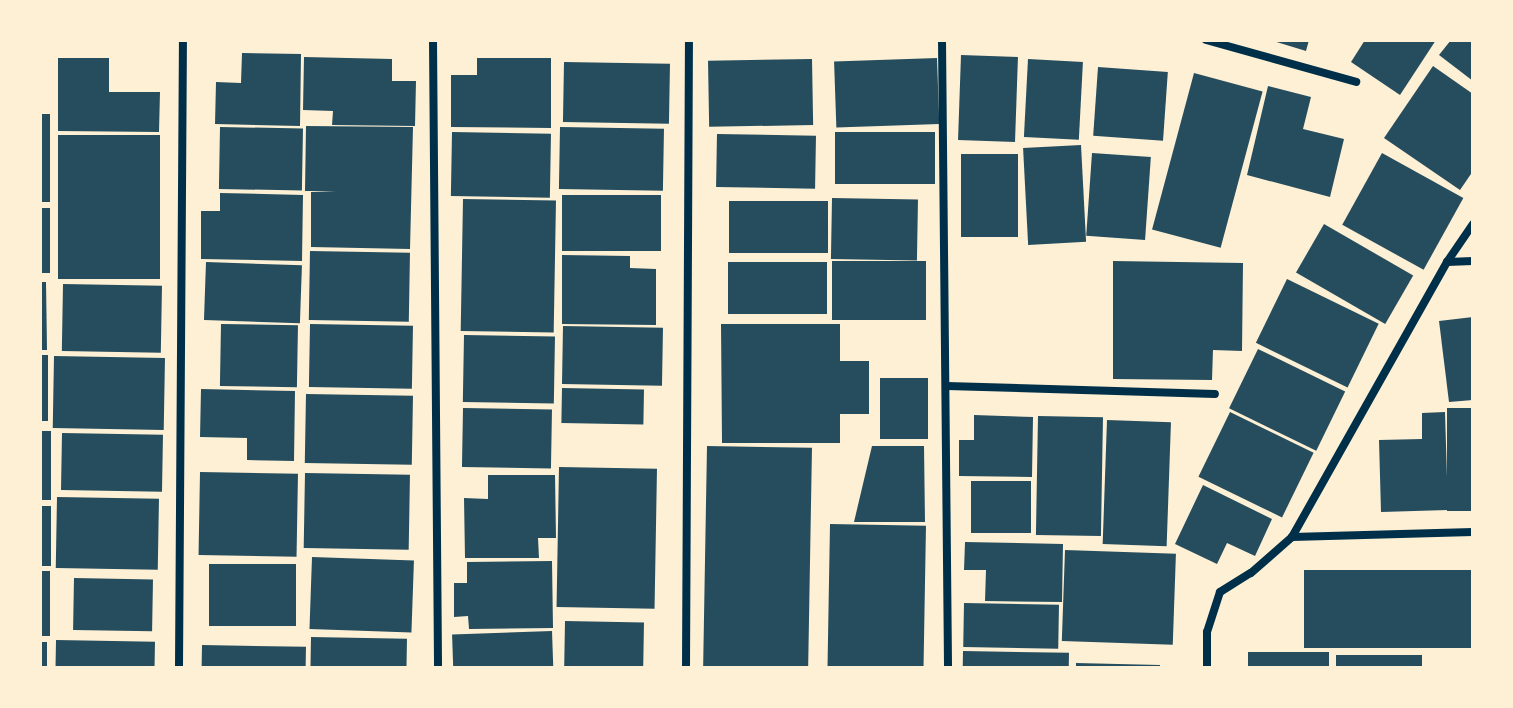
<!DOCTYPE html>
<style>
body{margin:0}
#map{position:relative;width:1513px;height:708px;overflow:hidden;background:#fdf0d5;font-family:Poppins,sans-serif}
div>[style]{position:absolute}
.building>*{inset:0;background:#264d5e;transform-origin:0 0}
.minor>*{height:8px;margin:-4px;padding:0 4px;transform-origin:4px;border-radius:4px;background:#003049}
span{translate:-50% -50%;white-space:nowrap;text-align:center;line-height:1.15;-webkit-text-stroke:8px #fdf0d5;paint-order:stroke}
.frame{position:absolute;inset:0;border:42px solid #fdf0d5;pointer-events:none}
</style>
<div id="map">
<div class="building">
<div style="clip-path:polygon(1270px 40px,1309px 40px,1306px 51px)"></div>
<div style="clip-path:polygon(1365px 40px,1436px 40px,1400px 95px,1351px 62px)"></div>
<div style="clip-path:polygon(1451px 40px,1473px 40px,1473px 81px,1439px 55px)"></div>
<div style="clip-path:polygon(242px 53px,301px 54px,300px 126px,215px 124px,216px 82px,241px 83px)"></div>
<div style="left:961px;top:55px;width:57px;height:85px;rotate:2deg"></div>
<div style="clip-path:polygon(304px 57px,392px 59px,392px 81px,416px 81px,415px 126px,332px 125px,333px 111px,303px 110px)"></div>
<div style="clip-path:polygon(58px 58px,109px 58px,109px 92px,160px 92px,159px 132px,58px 131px)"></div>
<div style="clip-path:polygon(477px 58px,551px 58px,551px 128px,451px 127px,451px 75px,477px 75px)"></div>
<div style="left:937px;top:58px;width:66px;height:103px;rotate:88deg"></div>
<div style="left:812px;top:59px;width:66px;height:104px;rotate:89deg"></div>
<div style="left:1028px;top:59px;width:55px;height:78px;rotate:3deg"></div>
<div style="left:564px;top:62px;width:106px;height:60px;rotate:1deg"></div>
<div style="clip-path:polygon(1433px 66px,1473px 94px,1473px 171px,1460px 190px,1384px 138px)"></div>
<div style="left:1098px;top:67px;width:70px;height:69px;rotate:4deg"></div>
<div style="left:1194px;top:73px;width:71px;height:162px;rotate:15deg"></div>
<div style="clip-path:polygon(1268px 86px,1311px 97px,1303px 129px,1344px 139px,1330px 197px,1247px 175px)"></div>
<div style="left:40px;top:114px;width:10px;height:88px"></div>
<div style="clip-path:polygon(306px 126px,413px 127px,410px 249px,311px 247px,311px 192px,336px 191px,305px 191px)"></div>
<div style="left:220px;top:127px;width:83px;height:62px;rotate:1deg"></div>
<div style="left:560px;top:127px;width:104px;height:62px;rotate:1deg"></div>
<div style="left:452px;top:132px;width:99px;height:64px;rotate:1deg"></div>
<div style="left:835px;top:132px;width:100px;height:52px"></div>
<div style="left:717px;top:134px;width:99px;height:53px;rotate:1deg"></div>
<div style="left:58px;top:135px;width:102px;height:144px"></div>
<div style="left:1081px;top:145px;width:97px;height:58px;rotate:87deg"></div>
<div style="left:1092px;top:153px;width:59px;height:83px;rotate:4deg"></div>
<div style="left:1382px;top:153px;width:93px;height:82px;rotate:29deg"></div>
<div style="left:961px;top:154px;width:57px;height:83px"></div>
<div style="clip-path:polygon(220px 193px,303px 195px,302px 261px,201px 259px,201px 211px,220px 211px)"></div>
<div style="left:562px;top:195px;width:99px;height:56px"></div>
<div style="left:832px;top:198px;width:86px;height:61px;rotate:1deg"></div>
<div style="left:463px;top:199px;width:93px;height:132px;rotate:1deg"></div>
<div style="left:729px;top:201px;width:99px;height:52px"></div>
<div style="left:40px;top:208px;width:10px;height:65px"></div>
<div style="left:1324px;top:224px;width:103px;height:56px;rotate:30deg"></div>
<div style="left:310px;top:251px;width:100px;height:69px;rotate:1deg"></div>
<div style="clip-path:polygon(562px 255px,630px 256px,630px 268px,656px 269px,656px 325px,562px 324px)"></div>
<div style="left:832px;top:261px;width:94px;height:59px"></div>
<div style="clip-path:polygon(1113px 261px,1243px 263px,1242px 351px,1213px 350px,1212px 380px,1113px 379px)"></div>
<div style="left:206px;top:262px;width:96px;height:58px;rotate:2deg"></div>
<div style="left:728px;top:262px;width:99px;height:52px"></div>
<div style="left:1287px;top:279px;width:102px;height:71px;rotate:26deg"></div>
<div style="clip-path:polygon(40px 282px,46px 282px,47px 350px,40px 350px)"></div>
<div style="left:63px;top:284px;width:99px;height:67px;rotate:1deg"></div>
<div style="clip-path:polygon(1473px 317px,1473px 400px,1449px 402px,1439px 321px)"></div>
<div style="left:221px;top:324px;width:77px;height:62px;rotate:1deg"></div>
<div style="left:310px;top:324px;width:103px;height:63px;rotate:1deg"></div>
<div style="clip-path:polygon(721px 324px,840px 324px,840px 361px,869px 361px,869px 414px,840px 414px,840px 443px,722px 443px)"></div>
<div style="left:563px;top:326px;width:100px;height:58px;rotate:1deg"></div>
<div style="left:464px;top:335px;width:91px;height:67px;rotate:1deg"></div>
<div style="left:1258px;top:349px;width:97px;height:66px;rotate:26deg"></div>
<div style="left:40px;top:355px;width:8px;height:66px"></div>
<div style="left:54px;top:356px;width:111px;height:72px;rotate:1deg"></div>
<div style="left:880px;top:378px;width:48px;height:61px"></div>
<div style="left:562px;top:388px;width:82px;height:35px;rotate:1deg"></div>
<div style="clip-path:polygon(201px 389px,295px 391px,294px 461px,247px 460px,247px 438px,200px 437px)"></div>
<div style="left:306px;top:394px;width:107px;height:69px;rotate:1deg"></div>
<div style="left:463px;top:408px;width:89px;height:59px;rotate:1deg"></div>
<div style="left:1447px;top:408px;width:26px;height:103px"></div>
<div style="left:1230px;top:412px;width:93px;height:72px;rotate:26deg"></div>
<div style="clip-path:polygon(1445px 412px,1448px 510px,1381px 512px,1379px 440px,1422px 439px,1422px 413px)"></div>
<div style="clip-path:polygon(974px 415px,1033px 417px,1032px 477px,959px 476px,959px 440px,974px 440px)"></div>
<div style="left:1038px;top:416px;width:65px;height:119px;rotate:1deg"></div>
<div style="left:1107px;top:420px;width:64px;height:124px;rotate:2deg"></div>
<div style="left:40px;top:431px;width:11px;height:69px"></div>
<div style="left:62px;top:433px;width:101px;height:57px;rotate:1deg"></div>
<div style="left:707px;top:446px;width:105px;height:222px;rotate:1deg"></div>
<div style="clip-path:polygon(872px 446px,924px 446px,925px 522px,854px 522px)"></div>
<div style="left:559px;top:467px;width:98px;height:140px;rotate:1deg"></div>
<div style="left:200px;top:472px;width:98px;height:83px;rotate:1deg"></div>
<div style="left:305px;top:473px;width:105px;height:75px;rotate:1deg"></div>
<div style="clip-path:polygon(488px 475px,555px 475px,556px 538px,538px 538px,539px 558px,465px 558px,464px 498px,488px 499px)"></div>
<div style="left:971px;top:481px;width:60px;height:52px"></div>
<div style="clip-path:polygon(1203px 485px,1272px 519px,1255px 556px,1227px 543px,1217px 564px,1175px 544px)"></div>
<div style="left:57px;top:497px;width:102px;height:71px;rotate:1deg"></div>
<div style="left:40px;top:506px;width:11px;height:60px"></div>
<div style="left:830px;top:524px;width:96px;height:144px;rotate:1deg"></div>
<div style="clip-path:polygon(965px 542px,1063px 544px,1062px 602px,985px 601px,986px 570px,964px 570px)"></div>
<div style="left:1065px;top:550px;width:111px;height:91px;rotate:2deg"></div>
<div style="left:312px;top:557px;width:102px;height:72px;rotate:2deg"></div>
<div style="clip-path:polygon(552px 561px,553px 628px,469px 629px,468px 616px,454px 617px,454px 583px,467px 583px,467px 562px)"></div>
<div style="left:209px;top:564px;width:87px;height:62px"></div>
<div style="left:1304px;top:570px;width:169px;height:78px"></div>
<div style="left:40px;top:571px;width:10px;height:65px"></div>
<div style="left:74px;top:578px;width:79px;height:52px;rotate:1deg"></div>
<div style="left:964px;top:603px;width:95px;height:44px;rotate:1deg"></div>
<div style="left:565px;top:621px;width:79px;height:47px;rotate:1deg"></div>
<div style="left:552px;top:631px;width:37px;height:100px;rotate:88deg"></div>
<div style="left:311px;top:637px;width:96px;height:31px;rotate:1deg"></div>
<div style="left:56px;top:640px;width:99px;height:28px;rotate:1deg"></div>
<div style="left:40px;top:642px;width:7px;height:26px"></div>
<div style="left:202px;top:645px;width:104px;height:23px;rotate:1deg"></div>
<div style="left:963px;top:651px;width:106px;height:17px;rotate:1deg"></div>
<div style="left:1248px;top:652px;width:81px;height:16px"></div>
<div style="left:1336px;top:655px;width:86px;height:13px"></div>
<div style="clip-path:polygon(1076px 663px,1160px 665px,1160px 668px,1076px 668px)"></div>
</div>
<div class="minor">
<div style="left:433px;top:40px;width:628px;rotate:89.54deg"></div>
<div style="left:942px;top:40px;width:628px;rotate:89.45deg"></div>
<div style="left:1206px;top:40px;width:156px;rotate:15.6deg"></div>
<div style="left:1447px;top:262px;width:26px;rotate:-2deg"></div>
<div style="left:947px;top:386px;width:268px;rotate:1.7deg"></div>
<div style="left:1292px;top:537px;width:181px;rotate:-1.6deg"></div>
<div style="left:179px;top:668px;width:628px;rotate:-89.64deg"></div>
<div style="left:686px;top:668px;width:628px;rotate:-89.73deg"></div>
<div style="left:1207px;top:668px;width:36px;rotate:-90deg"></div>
<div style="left:1207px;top:632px;width:42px;rotate:-72deg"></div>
<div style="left:1220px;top:592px;width:36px;rotate:-32deg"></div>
<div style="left:1251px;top:573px;width:55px;rotate:-41.3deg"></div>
<div style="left:1292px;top:537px;width:316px;rotate:-60.6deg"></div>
<div style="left:1447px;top:262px;width:46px;rotate:-55.6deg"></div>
</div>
<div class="frame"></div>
</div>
